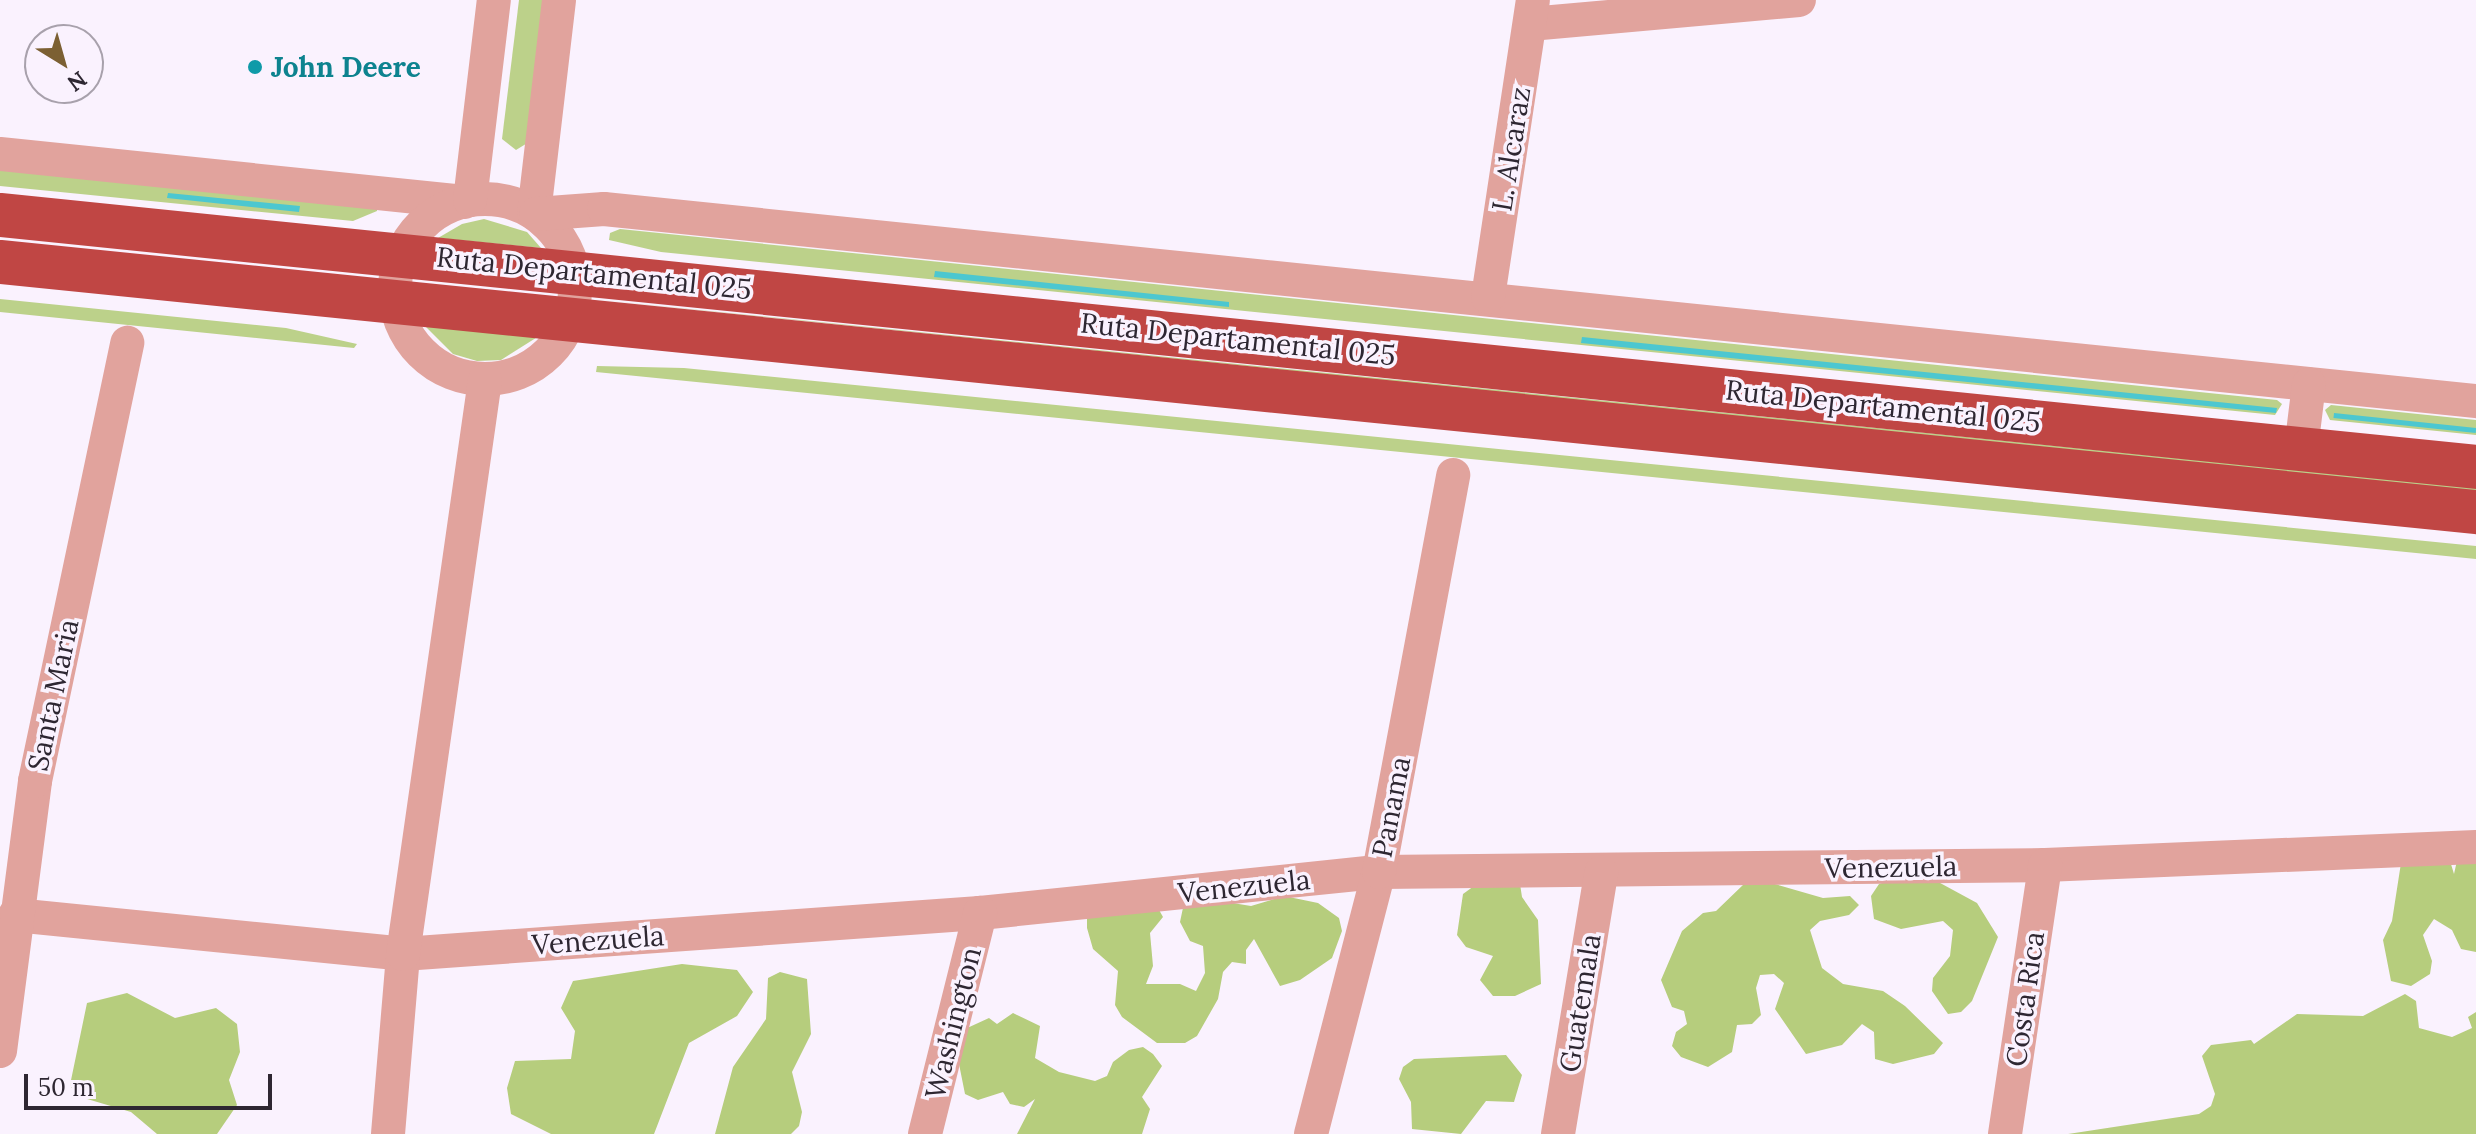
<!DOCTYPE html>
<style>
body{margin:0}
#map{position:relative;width:2476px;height:1134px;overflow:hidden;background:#faf2fe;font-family:Lora,serif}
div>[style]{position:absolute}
.green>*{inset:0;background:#bcd18a}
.forest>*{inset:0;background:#b6cd7d}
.water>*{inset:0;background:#4cc7d0;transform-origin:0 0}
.minor>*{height:34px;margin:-17px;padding:0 17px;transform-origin:17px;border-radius:17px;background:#e1a39d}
.minor>.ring{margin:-17px;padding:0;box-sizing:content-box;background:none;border:34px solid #e1a39d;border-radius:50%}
.trunk>*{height:44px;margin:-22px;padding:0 22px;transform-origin:22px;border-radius:22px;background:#c04644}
.dots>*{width:22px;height:22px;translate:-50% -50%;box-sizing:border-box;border:4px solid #faf2fe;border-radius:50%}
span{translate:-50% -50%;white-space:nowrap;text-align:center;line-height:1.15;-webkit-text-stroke:7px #faf2fe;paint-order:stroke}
.culture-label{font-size:28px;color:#0d838f;font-weight:700}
.left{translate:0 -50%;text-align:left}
.street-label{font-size:28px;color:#2e2732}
.north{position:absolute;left:24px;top:24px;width:80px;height:80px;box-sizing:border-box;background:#faf2fe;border:2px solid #a8a1ac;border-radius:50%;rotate:143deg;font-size:22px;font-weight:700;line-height:32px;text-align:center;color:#2e2732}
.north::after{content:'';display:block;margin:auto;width:28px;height:36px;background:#7c6033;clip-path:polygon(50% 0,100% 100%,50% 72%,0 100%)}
.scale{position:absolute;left:24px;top:1074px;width:248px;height:36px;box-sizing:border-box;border:4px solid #2e2732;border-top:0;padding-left:10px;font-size:24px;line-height:28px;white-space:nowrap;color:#2e2732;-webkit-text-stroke:6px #faf2fe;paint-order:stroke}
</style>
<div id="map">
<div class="green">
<div style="clip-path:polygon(519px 0,546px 0,529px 142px,516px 150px,502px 139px)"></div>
<div style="clip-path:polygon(0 168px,377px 209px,377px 211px,353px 221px,0 186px)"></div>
<div style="clip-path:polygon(484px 219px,527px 232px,541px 248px,438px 238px,462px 224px)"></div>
<div style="clip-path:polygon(620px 229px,2277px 400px,2282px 404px,2275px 415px,661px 252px,609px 240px,610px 233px)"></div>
<div style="clip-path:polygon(0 299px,286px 328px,357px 344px,354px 348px,0 312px)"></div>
<div style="clip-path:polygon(589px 299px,2476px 488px,2476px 492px)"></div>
<div style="clip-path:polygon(422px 323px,539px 336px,501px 360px,477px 361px,453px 354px)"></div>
<div style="clip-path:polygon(597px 366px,684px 368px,2476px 546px,2476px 559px,596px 372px)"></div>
<div style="clip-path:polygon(2331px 405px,2476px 420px,2476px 435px,2330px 420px,2325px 410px)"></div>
</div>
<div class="forest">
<div style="clip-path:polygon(2476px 837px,2476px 952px,2461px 949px,2452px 930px,2434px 919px,2423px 935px,2432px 961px,2430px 974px,2411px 986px,2391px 981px,2383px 940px,2392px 921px,2403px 850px,2447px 851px,2454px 874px,2461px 843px)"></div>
<div style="clip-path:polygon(1918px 871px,1977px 903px,1998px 937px,1972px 1001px,1961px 1012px,1948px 1014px,1932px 991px,1933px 978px,1950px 956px,1953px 930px,1943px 921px,1901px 929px,1874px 919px,1871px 896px,1879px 884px)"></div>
<div style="clip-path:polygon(1771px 883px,1823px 898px,1850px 896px,1859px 905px,1849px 915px,1820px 921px,1810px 930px,1822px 968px,1843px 984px,1883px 991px,1905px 1006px,1943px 1043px,1934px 1054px,1893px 1064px,1875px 1059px,1874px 1032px,1862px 1024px,1842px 1045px,1806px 1054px,1775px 1009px,1784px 983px,1774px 974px,1760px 975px,1756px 988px,1761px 1015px,1752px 1024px,1737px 1025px,1732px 1052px,1708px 1067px,1681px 1057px,1672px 1046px,1676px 1032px,1687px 1024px,1684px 1011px,1672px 1007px,1661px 980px,1682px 931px,1703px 913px,1716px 911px,1744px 884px)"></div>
<div style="clip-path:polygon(1520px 884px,1522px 897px,1538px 920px,1541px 984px,1515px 996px,1493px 996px,1480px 980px,1493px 956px,1466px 947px,1457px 935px,1463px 894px,1474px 886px)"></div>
<div style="clip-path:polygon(1145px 885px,1163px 917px,1150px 933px,1153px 966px,1146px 984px,1180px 984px,1196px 991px,1205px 973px,1203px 946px,1190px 941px,1180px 922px,1184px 903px,1202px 898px,1251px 906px,1284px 896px,1318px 903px,1339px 918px,1342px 931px,1332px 958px,1300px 980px,1280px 986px,1254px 939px,1246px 950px,1246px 964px,1232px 962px,1223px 972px,1218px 999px,1197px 1036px,1185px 1043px,1157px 1043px,1122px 1017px,1115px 1005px,1118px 971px,1093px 949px,1087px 928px,1087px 893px)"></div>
<div style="clip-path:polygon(682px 964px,737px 970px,753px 992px,737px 1016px,689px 1043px,654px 1134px,551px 1134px,511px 1114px,507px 1088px,515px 1061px,571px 1059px,575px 1031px,561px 1008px,573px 981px)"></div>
<div style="clip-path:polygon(780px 972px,807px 979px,811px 1034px,792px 1072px,802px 1112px,799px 1126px,791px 1134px,715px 1134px,733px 1067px,766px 1019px,768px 978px)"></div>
<div style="clip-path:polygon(127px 993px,175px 1018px,216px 1008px,237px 1024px,240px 1052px,229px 1080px,237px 1105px,217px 1134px,157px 1134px,131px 1112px,77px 1096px,70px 1085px,87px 1003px)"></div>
<div style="clip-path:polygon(2405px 994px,2416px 1001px,2419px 1028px,2452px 1037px,2472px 1028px,2468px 1017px,2476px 1012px,2476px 1134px,2068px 1134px,2199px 1114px,2211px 1106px,2215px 1094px,2202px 1056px,2211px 1045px,2251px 1040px,2254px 1044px,2297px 1014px,2363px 1016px)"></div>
<div style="clip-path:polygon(1013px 1013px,1040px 1026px,1035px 1058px,1059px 1072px,1095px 1081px,1107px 1076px,1113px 1062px,1129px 1050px,1143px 1047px,1153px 1054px,1162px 1066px,1142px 1097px,1150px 1109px,1142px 1134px,1017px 1134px,1035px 1099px,1024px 1107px,1010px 1104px,1003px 1092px,978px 1100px,965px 1094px,957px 1054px,965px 1029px,989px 1018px,997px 1024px)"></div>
<div style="clip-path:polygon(1506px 1055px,1522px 1075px,1514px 1102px,1486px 1101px,1461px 1134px,1412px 1129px,1411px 1102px,1399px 1079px,1403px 1067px,1414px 1059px)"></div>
</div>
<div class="water">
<div style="clip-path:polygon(168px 193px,300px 206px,299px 212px,167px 198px)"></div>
<div style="clip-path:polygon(935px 271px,1229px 302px,1229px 307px,934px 277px)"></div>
<div style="clip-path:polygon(1582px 337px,2277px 408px,2276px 413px,1581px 343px)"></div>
<div style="left:2334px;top:413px;width:143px;height:5px;rotate:6deg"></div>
</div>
<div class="minor">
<div style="left:1530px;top:24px;width:270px;rotate:-5.1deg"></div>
<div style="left:0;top:154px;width:467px;rotate:5.9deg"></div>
<div class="ring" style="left:395px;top:199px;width:146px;height:146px"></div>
<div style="left:470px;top:200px;width:201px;rotate:-83.2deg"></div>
<div style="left:534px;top:213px;width:214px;rotate:-83.3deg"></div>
<div style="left:536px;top:214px;width:68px;rotate:-4.2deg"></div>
<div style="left:604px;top:209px;width:1882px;rotate:5.86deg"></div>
<div style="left:1488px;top:297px;width:300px;rotate:-81.4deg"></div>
<div style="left:2301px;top:449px;width:65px;rotate:-83deg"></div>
<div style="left:15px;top:915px;width:390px;rotate:5.7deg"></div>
<div style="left:403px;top:954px;width:578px;rotate:-4.06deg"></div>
<div style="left:980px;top:913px;width:401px;rotate:-5.9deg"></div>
<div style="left:1379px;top:872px;width:666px;rotate:-0.6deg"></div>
<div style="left:2045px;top:865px;width:431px;rotate:-2.4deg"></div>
<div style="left:0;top:1051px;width:272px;rotate:-82.6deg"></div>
<div style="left:35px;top:781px;width:448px;rotate:-78.1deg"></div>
<div style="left:388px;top:1134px;width:181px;rotate:-85.2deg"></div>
<div style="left:403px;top:954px;width:580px;rotate:-81.87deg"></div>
<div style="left:925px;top:1134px;width:228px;rotate:-76deg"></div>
<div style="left:1311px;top:1134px;width:271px;rotate:-75.5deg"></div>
<div style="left:1379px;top:872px;width:404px;rotate:-79.4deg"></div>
<div style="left:1558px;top:1134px;width:265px;rotate:-80.6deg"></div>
<div style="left:2005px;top:1134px;width:272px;rotate:-81.5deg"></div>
</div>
<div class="trunk">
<div style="left:0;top:215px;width:2489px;rotate:5.81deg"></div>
<div style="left:0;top:262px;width:2489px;rotate:5.77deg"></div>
</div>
<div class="dots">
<div style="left:255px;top:67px;background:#0f9aa8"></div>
</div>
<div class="culture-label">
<span class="left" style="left:271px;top:67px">John Deere</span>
</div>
<div class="street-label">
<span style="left:1511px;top:149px;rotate:-81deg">L. Alcaraz</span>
<span style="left:594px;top:273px;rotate:6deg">Ruta Departamental 025</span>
<span style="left:1238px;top:339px;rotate:6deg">Ruta Departamental 025</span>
<span style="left:1883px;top:406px;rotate:6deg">Ruta Departamental 025</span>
<span style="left:53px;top:695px;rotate:-78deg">Santa Maria</span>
<span style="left:1391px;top:807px;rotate:-79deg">Panama</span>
<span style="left:1891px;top:867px;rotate:-1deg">Venezuela</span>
<span style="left:1244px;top:886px;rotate:-6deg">Venezuela</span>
<span style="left:598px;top:940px;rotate:-4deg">Venezuela</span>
<span style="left:2025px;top:999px;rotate:-82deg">Costa Rica</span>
<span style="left:1580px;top:1003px;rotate:-81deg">Guatemala</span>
<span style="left:953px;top:1023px;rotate:-76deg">Washington</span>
</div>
<div class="north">N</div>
<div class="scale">50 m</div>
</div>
